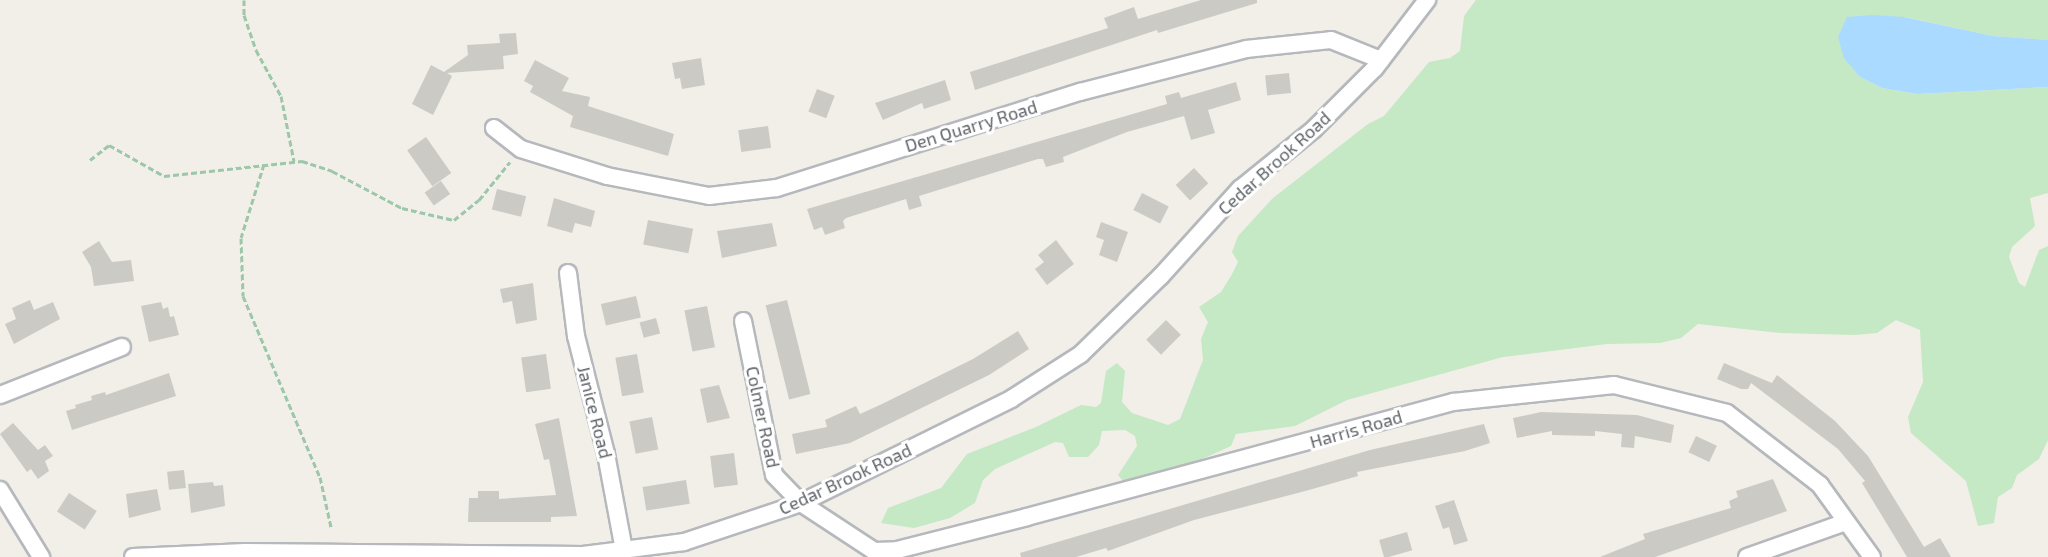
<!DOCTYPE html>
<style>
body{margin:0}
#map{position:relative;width:2048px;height:557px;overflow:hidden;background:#f1efe8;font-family:"Exo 2",sans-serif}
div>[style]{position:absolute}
.green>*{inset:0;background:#c5e8c5}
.water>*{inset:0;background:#aadaff}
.building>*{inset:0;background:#cccac5;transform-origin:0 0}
.path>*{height:3px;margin-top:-1.5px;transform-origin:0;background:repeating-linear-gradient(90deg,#9cc7a9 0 6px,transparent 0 9px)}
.roads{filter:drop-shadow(2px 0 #b5b8bc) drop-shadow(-2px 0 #b5b8bc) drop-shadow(0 2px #b5b8bc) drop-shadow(0 -2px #b5b8bc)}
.minor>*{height:16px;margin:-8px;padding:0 8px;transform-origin:8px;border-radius:8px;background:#fff}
span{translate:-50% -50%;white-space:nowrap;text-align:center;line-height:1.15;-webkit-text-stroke:6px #fff;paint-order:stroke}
.street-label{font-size:18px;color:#5f6368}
</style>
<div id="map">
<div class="green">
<div style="clip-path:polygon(1476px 0,2048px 0,2048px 40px,1993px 36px,1905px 17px,1847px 17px,1860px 77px,1882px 88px,1917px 94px,2048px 87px,2048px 193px,2030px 198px,2035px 226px,2012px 247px,2009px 257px,2019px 283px,2025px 287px,2039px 250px,2048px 246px,2048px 440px,2039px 459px,2017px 475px,2012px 488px,1998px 497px,1994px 523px,1978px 526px,1966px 481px,1911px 433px,1908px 417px,1923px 382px,1920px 330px,1896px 320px,1877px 333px,1855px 335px,1780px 333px,1698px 324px,1681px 338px,1660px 343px,1607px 344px,1503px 357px,1347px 400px,1295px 426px,1236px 434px,1231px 446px,1209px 456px,1170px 471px,1123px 481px,1118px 475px,1137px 446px,1135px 436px,1125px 430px,1102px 431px,1099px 445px,1088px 457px,1069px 457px,1063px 443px,1055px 442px,995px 469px,983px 480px,975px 503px,950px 518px,914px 528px,881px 523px,888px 508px,941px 488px,967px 454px,1036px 427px,1081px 405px,1096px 407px,1101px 403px,1106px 371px,1117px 363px,1125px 371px,1122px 402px,1132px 413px,1168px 425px,1180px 419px,1203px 360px,1201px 339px,1208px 322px,1199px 307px,1221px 292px,1231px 276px,1238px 262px,1232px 252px,1238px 236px,1273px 198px,1368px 124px,1384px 116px,1429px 62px,1450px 58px,1460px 51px,1464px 16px)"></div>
</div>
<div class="water">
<div style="clip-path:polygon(1872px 15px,1904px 17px,1993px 36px,2048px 40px,2048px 87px,1917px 94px,1882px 88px,1860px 77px,1844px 58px,1838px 37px,1847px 17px)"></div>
</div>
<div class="building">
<div style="clip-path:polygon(1201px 0,1257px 0,1257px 3px,1158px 33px,1157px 30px,975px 90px,970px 72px,1108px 28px,1104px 18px,1134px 7px,1138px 19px)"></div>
<div style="clip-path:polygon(516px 33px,518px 54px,503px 56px,504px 69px,447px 73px,452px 76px,433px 115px,412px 104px,431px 65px,444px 72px,468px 55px,467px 45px,500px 43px,499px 34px)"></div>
<div style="clip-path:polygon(701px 58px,705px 85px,682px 89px,680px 78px,675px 79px,672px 63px)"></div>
<div style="clip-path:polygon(535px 60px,569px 78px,562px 91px,590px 97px,588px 106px,674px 134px,668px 156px,570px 127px,573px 116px,530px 92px,533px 86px,524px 81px)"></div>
<div style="left:1289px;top:73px;width:20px;height:24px;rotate:84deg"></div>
<div style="clip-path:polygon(945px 80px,951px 100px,924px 109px,922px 103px,883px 120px,875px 103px)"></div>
<div style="clip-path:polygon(1236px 82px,1241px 100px,1208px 110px,1215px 133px,1191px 140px,1184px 116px,1127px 132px,1063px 157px,1064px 162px,1046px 167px,1043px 159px,1038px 159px,919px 196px,922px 206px,909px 210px,906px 199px,846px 218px,843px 221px,845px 228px,825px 235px,822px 227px,814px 230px,807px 209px,1167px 104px,1165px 96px,1179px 92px,1181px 98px)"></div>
<div style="left:817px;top:89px;width:19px;height:24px;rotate:21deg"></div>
<div style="left:768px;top:126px;width:22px;height:30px;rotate:82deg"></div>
<div style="left:426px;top:137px;width:44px;height:23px;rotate:55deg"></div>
<div style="left:1194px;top:168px;width:21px;height:25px;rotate:47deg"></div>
<div style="left:441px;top:181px;width:16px;height:20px;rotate:55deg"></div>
<div style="left:497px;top:189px;width:30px;height:21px;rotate:14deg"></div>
<div style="left:1142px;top:193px;width:30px;height:19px;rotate:27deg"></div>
<div style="clip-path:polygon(554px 198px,595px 211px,591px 227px,575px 223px,572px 233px,547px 226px)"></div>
<div style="left:648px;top:220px;width:46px;height:25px;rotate:11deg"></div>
<div style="clip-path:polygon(1101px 222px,1128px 232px,1117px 262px,1099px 255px,1104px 240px,1096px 237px)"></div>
<div style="clip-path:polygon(772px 223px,777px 246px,722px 258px,717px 231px)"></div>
<div style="clip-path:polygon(1056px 240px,1074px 264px,1047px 285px,1035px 269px,1044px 262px,1038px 255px)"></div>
<div style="clip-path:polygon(99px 241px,112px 262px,131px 260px,134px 281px,94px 286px,91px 267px,82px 252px)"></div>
<div style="clip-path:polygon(533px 283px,537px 320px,516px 324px,512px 301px,503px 303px,500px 289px)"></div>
<div style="left:636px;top:296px;width:22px;height:36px;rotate:77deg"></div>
<div style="clip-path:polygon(30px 300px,34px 310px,53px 302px,60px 319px,14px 344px,5px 324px,16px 319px,12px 308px)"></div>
<div style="left:787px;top:300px;width:97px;height:22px;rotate:76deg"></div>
<div style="clip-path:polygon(161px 302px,163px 309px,168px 307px,170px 317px,174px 316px,179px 335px,149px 342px,141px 306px)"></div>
<div style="left:707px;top:306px;width:42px;height:23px;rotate:79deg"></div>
<div style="left:656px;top:318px;width:16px;height:17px;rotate:75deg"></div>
<div style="left:1166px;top:320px;width:21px;height:28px;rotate:45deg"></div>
<div style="clip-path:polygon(1018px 331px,1029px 349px,989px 375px,850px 443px,796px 454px,792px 434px,827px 427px,825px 420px,856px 406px,860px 414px,882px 404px,973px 359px)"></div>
<div style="left:546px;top:354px;width:35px;height:25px;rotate:82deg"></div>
<div style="left:637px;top:354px;width:39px;height:22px;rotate:80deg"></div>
<div style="clip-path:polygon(1724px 363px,1772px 383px,1777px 375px,1835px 421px,1868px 456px,1924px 547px,1940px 538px,1951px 557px,1907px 557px,1862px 483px,1865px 481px,1838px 449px,1751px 383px,1748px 389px,1741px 389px,1717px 379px)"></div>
<div style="clip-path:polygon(169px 373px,176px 396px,72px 430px,66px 411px,76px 408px,75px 405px,92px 400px,91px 396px,105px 392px,106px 395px)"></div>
<div style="clip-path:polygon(719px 385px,730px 418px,707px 423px,700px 389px)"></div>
<div style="clip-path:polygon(1541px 412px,1637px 415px,1674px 425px,1671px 443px,1635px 436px,1634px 448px,1621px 447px,1622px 434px,1595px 431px,1595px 436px,1552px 435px,1552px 431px,1517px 438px,1513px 418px)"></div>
<div style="left:652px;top:417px;width:33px;height:23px;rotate:79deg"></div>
<div style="clip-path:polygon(559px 418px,577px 516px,551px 517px,551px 522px,468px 522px,469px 498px,478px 498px,478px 491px,499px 491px,499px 499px,556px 495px,549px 459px,544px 460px,535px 424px)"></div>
<div style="clip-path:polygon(13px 423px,38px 450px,45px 445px,53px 456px,45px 461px,49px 471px,38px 479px,31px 469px,27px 472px,0 434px)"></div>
<div style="clip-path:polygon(1484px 424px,1490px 443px,1465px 451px,1357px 472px,1358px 476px,1309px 490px,1194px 520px,1108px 551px,1106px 548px,1076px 557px,1021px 557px,1020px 553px,1370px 450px)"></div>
<div style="left:1696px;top:436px;width:23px;height:18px;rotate:25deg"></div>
<div style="left:734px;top:453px;width:32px;height:24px;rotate:83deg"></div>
<div style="left:184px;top:470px;width:18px;height:17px;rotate:84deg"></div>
<div style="clip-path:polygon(1773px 479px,1787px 511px,1655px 557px,1600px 557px,1645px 539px,1643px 534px,1731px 508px,1729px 501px,1738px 497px,1736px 491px)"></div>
<div style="left:686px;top:480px;width:24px;height:44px;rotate:81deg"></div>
<div style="clip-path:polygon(213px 482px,214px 486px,223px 485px,225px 506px,191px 513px,188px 484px)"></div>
<div style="clip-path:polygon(157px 489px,161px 510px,129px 518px,126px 494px)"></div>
<div style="left:69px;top:493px;width:33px;height:22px;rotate:33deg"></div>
<div style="clip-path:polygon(1454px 500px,1468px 541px,1454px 545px,1449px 527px,1443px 529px,1435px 506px)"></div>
<div style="left:1407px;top:532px;width:19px;height:29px;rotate:74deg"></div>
</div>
<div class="path">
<div style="left:244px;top:0;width:15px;rotate:90deg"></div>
<div style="left:244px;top:15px;width:37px;rotate:71deg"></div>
<div style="left:256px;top:50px;width:52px;rotate:61.5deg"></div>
<div style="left:281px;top:96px;width:66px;rotate:78.7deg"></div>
<div style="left:90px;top:160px;width:24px;rotate:-38deg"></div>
<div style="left:109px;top:145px;width:63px;rotate:29.4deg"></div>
<div style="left:164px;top:176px;width:139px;rotate:-6.2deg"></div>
<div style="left:302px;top:161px;width:32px;rotate:18deg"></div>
<div style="left:332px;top:171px;width:79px;rotate:27.9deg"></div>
<div style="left:402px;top:208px;width:53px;rotate:13deg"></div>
<div style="left:454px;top:220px;width:32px;rotate:-39deg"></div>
<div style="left:479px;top:200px;width:49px;rotate:-50.8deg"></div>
<div style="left:264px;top:164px;width:77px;rotate:107.3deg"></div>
<div style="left:241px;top:238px;width:58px;rotate:88deg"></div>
<div style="left:243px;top:296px;width:197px;rotate:67deg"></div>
<div style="left:320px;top:477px;width:51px;rotate:77.6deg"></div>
</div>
<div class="roads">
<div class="minor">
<div style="left:494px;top:128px;width:34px;rotate:38deg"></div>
<div style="left:521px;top:149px;width:90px;rotate:17.4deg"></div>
<div style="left:607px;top:176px;width:104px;rotate:11.1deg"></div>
<div style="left:709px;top:196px;width:68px;rotate:-6.7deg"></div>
<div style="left:777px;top:188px;width:318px;rotate:-17.6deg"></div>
<div style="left:1080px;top:92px;width:171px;rotate:-14.5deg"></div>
<div style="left:1246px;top:49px;width:85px;rotate:-6deg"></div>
<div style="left:1331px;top:40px;width:54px;rotate:21.8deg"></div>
<div style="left:568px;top:273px;width:64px;rotate:82.8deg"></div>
<div style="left:576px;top:336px;width:122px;rotate:75.7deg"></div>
<div style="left:606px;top:454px;width:98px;rotate:79.4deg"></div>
<div style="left:743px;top:321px;width:157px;rotate:78.6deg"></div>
<div style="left:774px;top:475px;width:39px;rotate:46deg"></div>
<div style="left:801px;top:503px;width:87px;rotate:33.3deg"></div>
<div style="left:874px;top:551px;width:23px;rotate:-2deg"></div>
<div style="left:897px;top:550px;width:134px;rotate:-14.2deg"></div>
<div style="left:1027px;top:517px;width:441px;rotate:-15.1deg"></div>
<div style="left:1453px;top:402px;width:162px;rotate:-6deg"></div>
<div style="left:1614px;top:385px;width:116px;rotate:13.9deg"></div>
<div style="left:1727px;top:413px;width:118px;rotate:37.7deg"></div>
<div style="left:1820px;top:485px;width:89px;rotate:54.2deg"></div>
<div style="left:0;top:395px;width:131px;rotate:-21.5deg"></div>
<div style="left:0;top:490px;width:79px;rotate:58.5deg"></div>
<div style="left:133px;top:557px;width:112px;rotate:-2.6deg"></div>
<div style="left:245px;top:552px;width:338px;rotate:0.5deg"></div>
<div style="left:583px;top:555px;width:102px;rotate:-7.3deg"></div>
<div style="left:684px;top:542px;width:123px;rotate:-18.4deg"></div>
<div style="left:801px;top:503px;width:234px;rotate:-26.3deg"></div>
<div style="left:1011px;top:399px;width:83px;rotate:-32.7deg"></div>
<div style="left:1081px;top:354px;width:112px;rotate:-44.3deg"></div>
<div style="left:1161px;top:276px;width:118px;rotate:-47.8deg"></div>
<div style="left:1240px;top:189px;width:95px;rotate:-39deg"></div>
<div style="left:1314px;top:129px;width:86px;rotate:-45deg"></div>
<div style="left:1375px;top:68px;width:86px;rotate:-52.6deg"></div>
<div style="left:1747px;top:557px;width:105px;rotate:-19.5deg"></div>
</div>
</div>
<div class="street-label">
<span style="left:971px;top:126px;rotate:-17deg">Den Quarry Road</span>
<span style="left:1274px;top:163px;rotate:-42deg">Cedar Brook Road</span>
<span style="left:595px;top:412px;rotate:76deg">Janice Road</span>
<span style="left:763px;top:417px;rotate:78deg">Colmer Road</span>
<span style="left:1356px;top:429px;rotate:-16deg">Harris Road</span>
<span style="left:845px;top:479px;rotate:-25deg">Cedar Brook Road</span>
</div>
</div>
